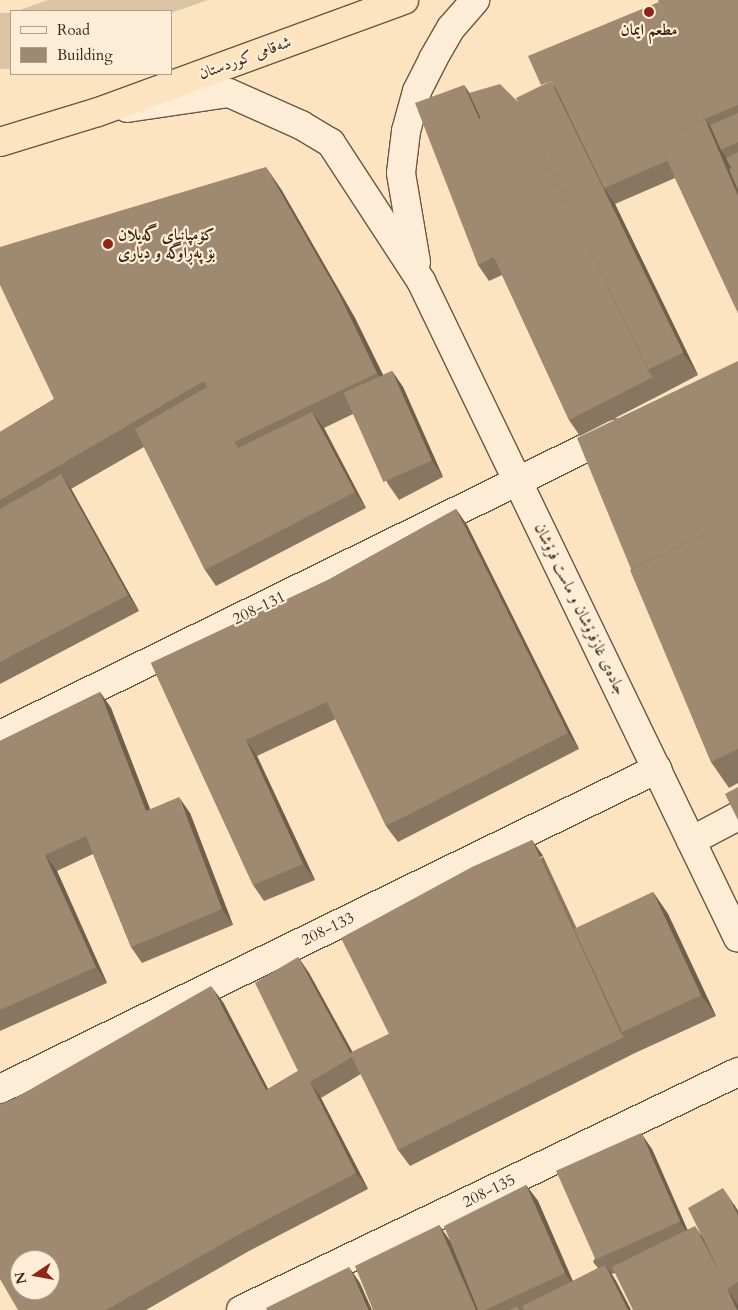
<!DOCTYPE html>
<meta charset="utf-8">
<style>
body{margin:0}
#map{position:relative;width:738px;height:1310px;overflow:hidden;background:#fce4c0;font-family:Cardo,Amiri,serif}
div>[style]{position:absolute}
.green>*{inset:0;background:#dbc4a4;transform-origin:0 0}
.roads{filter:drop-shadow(1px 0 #6b5644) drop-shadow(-1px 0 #6b5644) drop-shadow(0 1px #6b5644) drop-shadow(0 -1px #6b5644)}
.minor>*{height:28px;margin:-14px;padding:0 14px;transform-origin:14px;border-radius:14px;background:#fdedd6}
.highway>*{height:28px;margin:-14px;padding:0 14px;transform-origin:14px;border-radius:14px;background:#fce4c0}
.wall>*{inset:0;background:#897660}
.shaded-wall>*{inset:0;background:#6f604e;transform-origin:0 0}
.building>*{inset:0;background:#9f8970;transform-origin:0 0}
.dots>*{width:14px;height:14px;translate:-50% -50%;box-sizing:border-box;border:2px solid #fdedd6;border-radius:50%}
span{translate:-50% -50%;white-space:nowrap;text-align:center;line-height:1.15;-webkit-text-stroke:4.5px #fdedd6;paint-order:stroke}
.poi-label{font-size:16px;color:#3b271a;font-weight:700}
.left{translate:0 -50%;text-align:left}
.street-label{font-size:16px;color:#3b271a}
.legend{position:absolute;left:10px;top:10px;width:162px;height:65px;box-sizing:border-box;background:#fdedd6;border:1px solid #af9e8b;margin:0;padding:6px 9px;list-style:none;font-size:15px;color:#3b271a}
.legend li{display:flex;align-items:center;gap:10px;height:25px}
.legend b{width:25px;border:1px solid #af9e8b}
.north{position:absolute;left:10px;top:1250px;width:50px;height:50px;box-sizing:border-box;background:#fdedd6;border:1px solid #af9e8b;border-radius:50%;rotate:258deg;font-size:14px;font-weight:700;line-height:20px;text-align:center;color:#3b271a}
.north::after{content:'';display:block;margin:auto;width:18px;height:22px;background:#8f2418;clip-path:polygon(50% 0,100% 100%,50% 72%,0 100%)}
</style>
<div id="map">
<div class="green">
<div style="clip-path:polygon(48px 0,208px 0,171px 13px,17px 11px)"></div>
<div style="left:11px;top:13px;width:56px;height:12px;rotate:90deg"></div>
</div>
<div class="roads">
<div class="minor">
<div style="left:127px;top:108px;width:103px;rotate:-8.4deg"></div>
<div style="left:229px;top:93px;width:79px;rotate:24deg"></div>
<div style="left:301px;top:125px;width:35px;rotate:31deg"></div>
<div style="left:331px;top:143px;width:165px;rotate:56.9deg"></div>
<div style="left:421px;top:281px;width:729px;rotate:64.24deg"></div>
<div style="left:416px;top:262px;width:90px;rotate:-99.6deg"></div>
<div style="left:401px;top:173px;width:42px;rotate:-83.2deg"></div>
<div style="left:406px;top:131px;width:41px;rotate:-74.6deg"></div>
<div style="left:417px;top:91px;width:36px;rotate:-63deg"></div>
<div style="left:433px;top:59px;width:36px;rotate:-60deg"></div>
<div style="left:451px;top:28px;width:37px;rotate:-49deg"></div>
<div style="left:0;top:735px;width:684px;rotate:-26.12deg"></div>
<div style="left:691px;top:841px;width:53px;rotate:-28deg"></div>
<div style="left:0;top:1089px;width:731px;rotate:-25.97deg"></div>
<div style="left:241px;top:1310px;width:551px;rotate:-25.59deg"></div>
</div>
<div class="highway">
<div style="left:0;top:142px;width:102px;rotate:-17deg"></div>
<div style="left:98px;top:112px;width:326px;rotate:-20.1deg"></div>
</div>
</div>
<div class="wall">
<div style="clip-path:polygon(738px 0,738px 313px,675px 178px,615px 204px,698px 375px,664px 393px,580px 436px,569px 420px,502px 275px,489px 281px,478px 265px,464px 85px,469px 93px,518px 102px)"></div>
<div style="clip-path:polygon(281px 189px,355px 318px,383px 375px,392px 371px,403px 387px,443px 477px,399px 500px,388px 484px,353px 414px,324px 428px,366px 508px,216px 586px,205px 570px,144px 447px,71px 489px,139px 611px,0 684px,0 432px,54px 399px)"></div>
<div style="clip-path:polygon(738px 361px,738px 783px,729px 788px,711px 762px,631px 569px)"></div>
<div style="clip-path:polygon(456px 509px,467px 525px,579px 749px,398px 842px,386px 826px,336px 719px,257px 756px,315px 880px,264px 901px,253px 885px,151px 663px,328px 580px)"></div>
<div style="clip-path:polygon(100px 692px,111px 708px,150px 809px,190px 813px,233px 925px,142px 963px,131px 947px,93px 854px,57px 871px,107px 983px,0 1031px,0 741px)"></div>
<div style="clip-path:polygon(543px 856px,577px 929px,653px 892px,668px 914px,716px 1016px,635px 1053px,410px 1166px,398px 1150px,361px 1074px,321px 1098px,368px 1189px,249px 1251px,146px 1310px,18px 1310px,223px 1002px,268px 1089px,298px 1071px,298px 957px,309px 973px,352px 1052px,389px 1034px)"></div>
<div style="clip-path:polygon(652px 1149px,687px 1229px,702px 1236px,734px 1204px,738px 1211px,738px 1310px,615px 1273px,612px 1274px,616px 1281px,631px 1310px,373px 1310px,439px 1225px,450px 1241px,526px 1185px,538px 1201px,573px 1281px,598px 1268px,593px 1262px)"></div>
</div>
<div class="shaded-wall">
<div style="clip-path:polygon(551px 81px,566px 103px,604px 188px,615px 204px,698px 375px,683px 353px)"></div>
<div style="clip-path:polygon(464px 85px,475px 101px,484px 127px,479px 119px)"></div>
<div style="clip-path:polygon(705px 119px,721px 141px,721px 150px,730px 163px,738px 182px,738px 196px)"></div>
<div style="clip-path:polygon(266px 167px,281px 189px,355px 318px,393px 395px,377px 373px)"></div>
<div style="clip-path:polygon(392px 371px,403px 387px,443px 477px,432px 461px)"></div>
<div style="clip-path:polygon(312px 412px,324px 428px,366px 508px,355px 492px)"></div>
<div style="clip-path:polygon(61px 474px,72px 490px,139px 611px,128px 595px)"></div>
<div style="clip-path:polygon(456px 509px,467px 525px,579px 749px,568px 733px)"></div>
<div style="clip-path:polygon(100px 692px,111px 708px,157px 827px,146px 811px)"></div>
<div style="clip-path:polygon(246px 740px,257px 756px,315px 880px,303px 864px)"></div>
<div style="clip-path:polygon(179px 797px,190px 813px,233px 925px,222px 909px)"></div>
<div style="left:532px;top:840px;width:19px;height:211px;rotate:55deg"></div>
<div style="clip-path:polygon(45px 855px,57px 871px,107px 983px,96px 967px)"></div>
<div style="clip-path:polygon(653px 892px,668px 914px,716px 1016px,701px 995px)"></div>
<div style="clip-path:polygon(298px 957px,309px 973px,362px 1069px,350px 1053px)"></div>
<div style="clip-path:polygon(211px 986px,223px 1002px,277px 1106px,266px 1090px)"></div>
<div style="clip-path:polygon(310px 1082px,321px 1098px,368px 1189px,356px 1173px)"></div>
<div style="clip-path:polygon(641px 1133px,652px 1149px,691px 1238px,680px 1222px)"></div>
<div style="clip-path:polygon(526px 1185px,538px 1201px,576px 1289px,565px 1273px)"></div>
<div style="clip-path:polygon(723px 1188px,738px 1211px,738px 1215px)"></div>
<div style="clip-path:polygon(439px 1225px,450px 1241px,480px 1310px,476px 1310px)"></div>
<div style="clip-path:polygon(695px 1226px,706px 1242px,721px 1275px)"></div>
<div style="clip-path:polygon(605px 1265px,616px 1281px,631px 1310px,628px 1310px)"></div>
<div style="clip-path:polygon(349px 1267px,360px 1283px,372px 1310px,368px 1310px)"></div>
<div style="clip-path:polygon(727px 1289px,738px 1305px,738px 1310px,737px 1310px)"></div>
</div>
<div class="building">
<div style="clip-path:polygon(658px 0,738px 0,738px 105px,705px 119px)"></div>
<div style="clip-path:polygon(659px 2px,705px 119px,658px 141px,667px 161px,604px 188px,555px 87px,551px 81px,541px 85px,528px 56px)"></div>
<div style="left:551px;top:81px;width:302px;height:39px;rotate:64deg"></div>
<div style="clip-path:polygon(500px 84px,518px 102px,481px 119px,469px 93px)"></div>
<div style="clip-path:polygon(464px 85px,479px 119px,518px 102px,649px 372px,653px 377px,569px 420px,494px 257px,478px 265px,415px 103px)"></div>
<div style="clip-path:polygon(738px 113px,738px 142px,721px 150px,710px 125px)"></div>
<div style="clip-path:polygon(705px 119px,738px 196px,738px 313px,658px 141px)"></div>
<div style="clip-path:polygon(738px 152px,738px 165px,731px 168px,726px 158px)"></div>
<div style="clip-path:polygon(738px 165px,738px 190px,729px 169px)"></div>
<div style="clip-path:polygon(266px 167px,340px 296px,377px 373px,234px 442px,204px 381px,0 500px,0 432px,54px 399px,0 285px,0 247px)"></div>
<div style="clip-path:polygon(738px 361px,738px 518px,631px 569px,577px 438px)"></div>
<div style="left:392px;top:371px;width:98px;height:53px;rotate:66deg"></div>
<div style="clip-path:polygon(207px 387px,234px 442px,238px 448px,312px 412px,355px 492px,205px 570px,135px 429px)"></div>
<div style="clip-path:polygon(61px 474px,128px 595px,0 662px,0 509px)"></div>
<div style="clip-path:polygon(456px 509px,568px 733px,386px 826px,327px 702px,246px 740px,303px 864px,253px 885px,151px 663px,328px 580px)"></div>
<div style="clip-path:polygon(738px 518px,738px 749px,711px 762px,630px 570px)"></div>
<div style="clip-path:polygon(100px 692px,146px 811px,179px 797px,222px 909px,131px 947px,86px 836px,45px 855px,96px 967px,0 1010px,0 741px)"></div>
<div style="clip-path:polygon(738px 787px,738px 820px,725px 794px)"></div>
<div style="clip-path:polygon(evenodd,532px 840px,590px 966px,620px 1032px,624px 1037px,398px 1150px,352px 1057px,310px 1082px,356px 1173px,238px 1235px,106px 1310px,18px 1310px,0 1279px,0 1105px,17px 1097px,211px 986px,266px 1090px,298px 1071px,255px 983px,298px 957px,350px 1053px,389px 1034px,341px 938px,472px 867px,532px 840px,20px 1260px,50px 1260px,50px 1290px,20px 1290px,20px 1260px)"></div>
<div style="left:653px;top:892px;width:114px;height:87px;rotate:65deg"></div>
<div style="left:641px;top:1133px;width:97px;height:93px;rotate:66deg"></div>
<div style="clip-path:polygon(526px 1185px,565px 1273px,485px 1310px,478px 1310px,444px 1226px)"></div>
<div style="clip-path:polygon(723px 1188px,738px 1215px,738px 1282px,727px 1289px,737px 1310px,633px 1310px,612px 1267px,695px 1226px,721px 1275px,688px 1208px)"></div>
<div style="clip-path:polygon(439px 1225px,476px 1310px,373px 1310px,355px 1266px)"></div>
<div style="clip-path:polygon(605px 1265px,628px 1310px,524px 1310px,522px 1306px)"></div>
<div style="clip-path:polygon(349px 1267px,368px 1310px,267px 1310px,266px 1308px)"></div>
<div style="clip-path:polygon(517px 1306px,519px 1310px,509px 1310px)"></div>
</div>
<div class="dots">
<div style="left:649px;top:12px;background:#8f2418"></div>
<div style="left:108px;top:244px;background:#8f2418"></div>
</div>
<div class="poi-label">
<span style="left:649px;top:30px">مطعم ايمان</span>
<span class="left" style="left:118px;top:244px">کۆمپانیای گەیلان<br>بۆ پەڕاوگە و دیاری</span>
</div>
<div class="street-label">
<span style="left:245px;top:58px;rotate:-20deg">شەقامی کوردستان</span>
<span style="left:259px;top:608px;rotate:-26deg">208-131</span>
<span style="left:580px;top:609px;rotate:64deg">جاده‌ی غازفرۆشان و ماست فرۆشان</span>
<span style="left:328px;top:929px;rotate:-26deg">208-133</span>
<span style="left:489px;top:1191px;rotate:-26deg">208-135</span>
</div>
<ul class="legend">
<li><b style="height:6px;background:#fdedd6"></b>Road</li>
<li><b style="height:14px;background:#9f8970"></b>Building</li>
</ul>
<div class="north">N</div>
</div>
